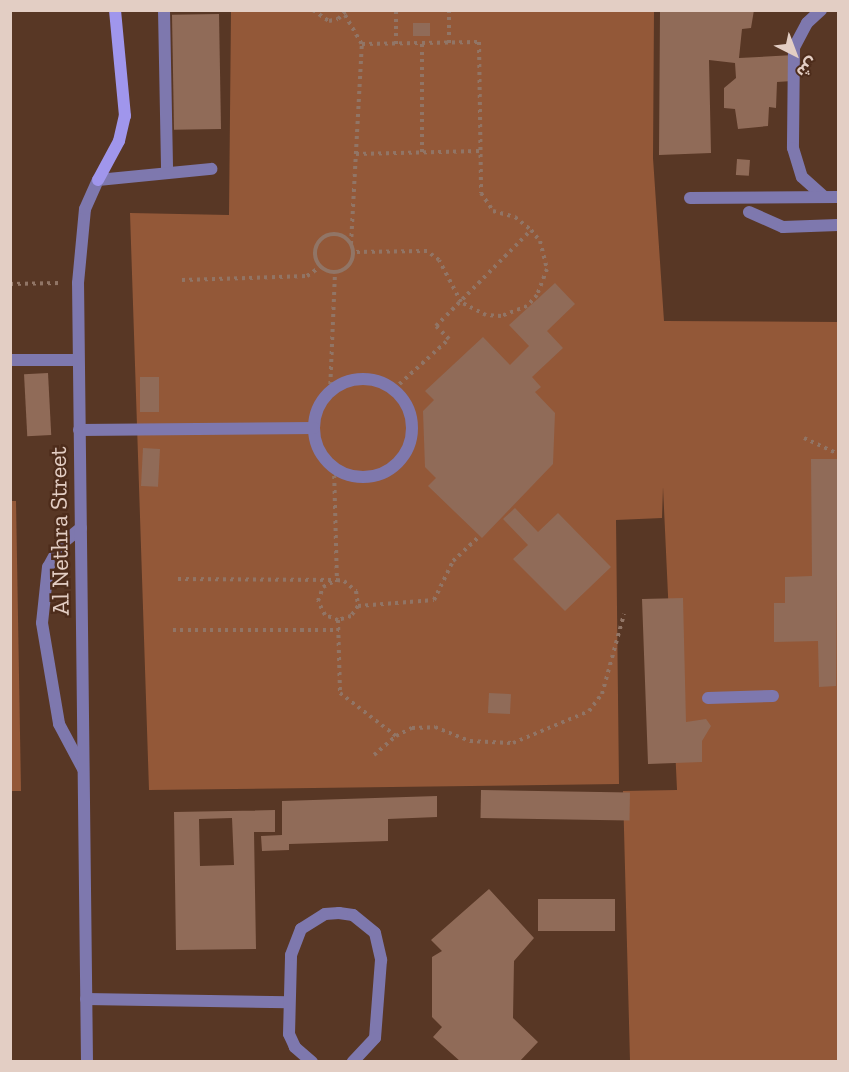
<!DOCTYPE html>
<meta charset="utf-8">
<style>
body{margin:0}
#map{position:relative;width:849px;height:1072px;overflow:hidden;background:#583725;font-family:"Zilla Slab","Noto Sans Arabic",serif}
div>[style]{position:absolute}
.green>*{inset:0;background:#935838}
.building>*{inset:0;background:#906b58;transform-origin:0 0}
.path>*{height:4px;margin-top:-2px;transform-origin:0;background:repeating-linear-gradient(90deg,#917566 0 3px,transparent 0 7.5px)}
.path>.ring{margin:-2px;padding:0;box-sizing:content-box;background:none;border:4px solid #917566;border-radius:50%}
.lane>*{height:12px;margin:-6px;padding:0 6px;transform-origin:6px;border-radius:6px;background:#7e78ae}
.lane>.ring{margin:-6px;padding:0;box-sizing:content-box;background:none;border:12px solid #7e78ae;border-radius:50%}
.street>*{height:12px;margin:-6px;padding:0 6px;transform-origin:6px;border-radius:6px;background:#7e78ae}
.secondary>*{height:12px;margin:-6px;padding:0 6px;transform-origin:6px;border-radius:6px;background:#a096ec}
span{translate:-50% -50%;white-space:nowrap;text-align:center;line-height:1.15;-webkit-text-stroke:5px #4d2c1b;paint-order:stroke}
.street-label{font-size:24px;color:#e3cec4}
.frame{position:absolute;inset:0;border:12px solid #e3cec4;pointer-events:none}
.north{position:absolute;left:765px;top:24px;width:60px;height:60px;-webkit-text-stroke:4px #4d2c1b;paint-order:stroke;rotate:138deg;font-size:16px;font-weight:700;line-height:24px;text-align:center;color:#e3cec4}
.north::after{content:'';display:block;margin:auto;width:21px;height:27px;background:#e3cec4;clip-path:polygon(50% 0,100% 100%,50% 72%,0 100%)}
</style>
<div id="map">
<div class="green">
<div style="clip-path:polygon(231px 11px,654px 11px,653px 158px,664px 321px,838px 322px,838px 1061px,630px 1061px,623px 791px,677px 790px,663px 487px,662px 518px,616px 520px,619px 784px,149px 790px,130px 213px,229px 215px)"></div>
<div style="clip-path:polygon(11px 501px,16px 501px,21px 791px,10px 791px)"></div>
</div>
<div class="building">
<div style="clip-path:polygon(660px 10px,754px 10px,751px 28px,742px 29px,739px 58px,794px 55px,792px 81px,777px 82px,776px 108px,769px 107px,768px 126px,738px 129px,735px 109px,724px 108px,724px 88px,736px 78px,735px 63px,709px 60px,711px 153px,659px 155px)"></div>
<div style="left:219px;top:14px;width:115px;height:47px;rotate:89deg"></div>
<div style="left:413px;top:23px;width:17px;height:13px"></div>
<div style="left:737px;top:159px;width:13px;height:16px;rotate:4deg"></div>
<div style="clip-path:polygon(555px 283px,575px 304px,547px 331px,563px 348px,532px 377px,541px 387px,535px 392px,555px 413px,553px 464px,482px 538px,428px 486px,436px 478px,425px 467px,423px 411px,434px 400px,425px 391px,483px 337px,510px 365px,529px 346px,509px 325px)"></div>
<div style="left:48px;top:373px;width:62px;height:24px;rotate:87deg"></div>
<div style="left:140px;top:377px;width:19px;height:35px"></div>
<div style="left:143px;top:448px;width:17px;height:38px;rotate:3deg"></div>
<div style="clip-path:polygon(811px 459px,838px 459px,836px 686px,819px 687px,818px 641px,774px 642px,774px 603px,785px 603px,785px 577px,812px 576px)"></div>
<div style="clip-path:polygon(515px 508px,538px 532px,558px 513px,611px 567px,565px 611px,513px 559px,528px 545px,503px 519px)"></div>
<div style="clip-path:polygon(683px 598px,686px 722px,706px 719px,711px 726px,702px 741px,702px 762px,648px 764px,642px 599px)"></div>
<div style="left:489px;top:693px;width:22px;height:20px;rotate:3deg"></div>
<div style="left:481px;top:790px;width:149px;height:28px;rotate:1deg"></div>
<div style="clip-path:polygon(437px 796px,437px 817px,388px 819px,388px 841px,289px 844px,289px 850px,262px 851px,261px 836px,282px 835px,282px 801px)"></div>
<div style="clip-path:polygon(evenodd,275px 810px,275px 832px,254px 832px,256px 949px,176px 950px,174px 812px,275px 810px,232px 818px,234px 865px,200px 866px,199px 819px,232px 818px)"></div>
<div style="clip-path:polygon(489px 889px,534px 938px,514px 961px,513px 1018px,538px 1042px,519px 1062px,461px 1062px,433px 1037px,442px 1027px,432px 1017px,432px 957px,442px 951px,431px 940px)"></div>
<div style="left:615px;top:899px;width:32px;height:77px;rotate:90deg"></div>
</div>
<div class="path">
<div style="left:313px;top:10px;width:19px;rotate:35deg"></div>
<div style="left:329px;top:21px;width:9px;rotate:-13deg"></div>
<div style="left:338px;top:19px;width:13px;rotate:-45deg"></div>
<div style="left:449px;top:10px;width:33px;rotate:90deg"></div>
<div style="left:345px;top:15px;width:34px;rotate:60deg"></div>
<div style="left:362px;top:44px;width:117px;rotate:-1deg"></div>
<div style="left:479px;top:42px;width:151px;rotate:89.2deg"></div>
<div style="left:481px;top:193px;width:22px;rotate:56deg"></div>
<div style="left:493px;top:211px;width:23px;rotate:15deg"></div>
<div style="left:515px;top:217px;width:21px;rotate:39deg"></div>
<div style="left:531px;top:230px;width:14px;rotate:51deg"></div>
<div style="left:540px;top:241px;width:29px;rotate:76deg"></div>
<div style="left:547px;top:269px;width:28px;rotate:111deg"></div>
<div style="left:537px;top:295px;width:15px;rotate:132deg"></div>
<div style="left:527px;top:306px;width:28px;rotate:159deg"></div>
<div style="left:501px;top:316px;width:15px;rotate:-176deg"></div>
<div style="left:486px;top:315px;width:28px;rotate:-153deg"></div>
<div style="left:461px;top:302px;width:47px;rotate:-117.6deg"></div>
<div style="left:439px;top:260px;width:15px;rotate:-143deg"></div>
<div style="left:427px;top:251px;width:74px;rotate:179.2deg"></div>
<div style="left:396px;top:44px;width:34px;rotate:-90deg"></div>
<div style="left:422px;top:152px;width:109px;rotate:-90deg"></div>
<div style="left:356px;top:154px;width:124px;rotate:-1.4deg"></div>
<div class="ring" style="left:315px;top:234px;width:34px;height:34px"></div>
<div style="left:351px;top:244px;width:200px;rotate:-86.9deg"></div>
<div style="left:182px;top:280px;width:125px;rotate:-1.8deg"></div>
<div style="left:307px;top:276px;width:16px;rotate:-35deg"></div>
<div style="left:10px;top:284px;width:50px;rotate:-1.1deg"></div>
<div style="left:394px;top:389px;width:74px;rotate:-42.3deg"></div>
<div style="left:449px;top:339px;width:18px;rotate:-135deg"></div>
<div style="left:436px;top:326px;width:135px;rotate:-45.3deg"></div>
<div style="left:330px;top:392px;width:120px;rotate:-87.6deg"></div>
<div style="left:804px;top:438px;width:38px;rotate:25deg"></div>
<div style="left:334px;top:468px;width:112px;rotate:88.5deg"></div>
<div style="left:178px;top:579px;width:159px;rotate:0.4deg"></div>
<div style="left:337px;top:580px;width:7px;rotate:8deg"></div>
<div style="left:344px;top:581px;width:16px;rotate:40deg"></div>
<div style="left:356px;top:591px;width:15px;rotate:82deg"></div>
<div style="left:358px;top:606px;width:12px;rotate:125deg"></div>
<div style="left:351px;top:616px;width:14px;rotate:163deg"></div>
<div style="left:338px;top:620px;width:14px;rotate:-159deg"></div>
<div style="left:325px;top:615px;width:16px;rotate:-117deg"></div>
<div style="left:318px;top:601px;width:15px;rotate:-70deg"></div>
<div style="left:323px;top:587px;width:16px;rotate:-27deg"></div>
<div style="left:358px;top:606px;width:76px;rotate:-4.5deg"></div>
<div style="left:434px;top:600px;width:43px;rotate:-64deg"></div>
<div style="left:453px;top:561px;width:34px;rotate:-43deg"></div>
<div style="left:338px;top:620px;width:73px;rotate:88.4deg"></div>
<div style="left:340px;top:693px;width:71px;rotate:37.5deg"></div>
<div style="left:173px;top:630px;width:166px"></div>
<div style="left:374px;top:755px;width:29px;rotate:-41deg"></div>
<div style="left:396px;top:736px;width:18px;rotate:-27deg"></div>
<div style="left:412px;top:728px;width:23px;rotate:-2deg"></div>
<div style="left:435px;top:727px;width:38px;rotate:22deg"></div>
<div style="left:470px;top:741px;width:43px;rotate:2.7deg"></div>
<div style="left:513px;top:743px;width:82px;rotate:-22.8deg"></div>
<div style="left:589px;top:711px;width:21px;rotate:-53deg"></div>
<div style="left:602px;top:694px;width:83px;rotate:-74.6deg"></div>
</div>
<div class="lane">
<div style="left:164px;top:10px;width:163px;rotate:88.9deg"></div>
<div style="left:821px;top:10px;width:19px;rotate:137deg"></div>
<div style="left:807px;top:23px;width:27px;rotate:118deg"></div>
<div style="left:794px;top:47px;width:101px;rotate:90.6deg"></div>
<div style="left:793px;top:148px;width:30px;rotate:73deg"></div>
<div style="left:802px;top:177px;width:30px;rotate:42deg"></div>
<div style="left:98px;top:180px;width:114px;rotate:-5.6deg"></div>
<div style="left:690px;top:198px;width:148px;rotate:-0.4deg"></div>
<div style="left:749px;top:212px;width:37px;rotate:24deg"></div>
<div style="left:783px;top:227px;width:55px;rotate:-2.1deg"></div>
<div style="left:10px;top:360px;width:68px"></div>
<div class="ring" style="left:314px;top:379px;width:86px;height:86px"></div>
<div style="left:79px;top:430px;width:235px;rotate:-0.5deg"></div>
<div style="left:81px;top:528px;width:26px;rotate:141deg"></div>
<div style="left:61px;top:544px;width:26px;rotate:119deg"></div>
<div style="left:48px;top:567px;width:56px;rotate:96.1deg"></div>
<div style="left:42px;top:623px;width:102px;rotate:80.4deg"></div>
<div style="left:59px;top:724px;width:51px;rotate:61.9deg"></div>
<div style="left:708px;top:698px;width:65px;rotate:-1.8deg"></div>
<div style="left:86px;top:999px;width:202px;rotate:0.9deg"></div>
<div style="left:312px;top:1062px;width:23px;rotate:-139deg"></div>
<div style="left:295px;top:1047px;width:14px;rotate:-115deg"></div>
<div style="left:289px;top:1034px;width:79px;rotate:-88.5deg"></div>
<div style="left:291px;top:955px;width:28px;rotate:-69deg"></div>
<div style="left:301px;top:929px;width:28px;rotate:-32deg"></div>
<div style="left:325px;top:914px;width:14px;rotate:-4deg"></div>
<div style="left:339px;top:913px;width:14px;rotate:8deg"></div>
<div style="left:353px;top:915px;width:28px;rotate:39deg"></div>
<div style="left:375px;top:933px;width:28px;rotate:77deg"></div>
<div style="left:381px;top:960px;width:78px;rotate:94.4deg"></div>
<div style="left:375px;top:1038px;width:33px;rotate:133deg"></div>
</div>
<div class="street">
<div style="left:87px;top:1062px;width:779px;rotate:-90.66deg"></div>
<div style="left:78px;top:283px;width:74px;rotate:-84.6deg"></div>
<div style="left:85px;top:209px;width:32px;rotate:-66deg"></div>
</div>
<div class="secondary">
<div style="left:98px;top:180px;width:44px;rotate:-61.7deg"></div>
<div style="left:119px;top:141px;width:26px;rotate:-77deg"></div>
<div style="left:125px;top:116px;width:106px;rotate:-95.4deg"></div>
</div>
<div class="street-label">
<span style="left:59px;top:531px;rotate:-91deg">Al Nethra Street</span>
</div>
<div class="frame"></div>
<div class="north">ش</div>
</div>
